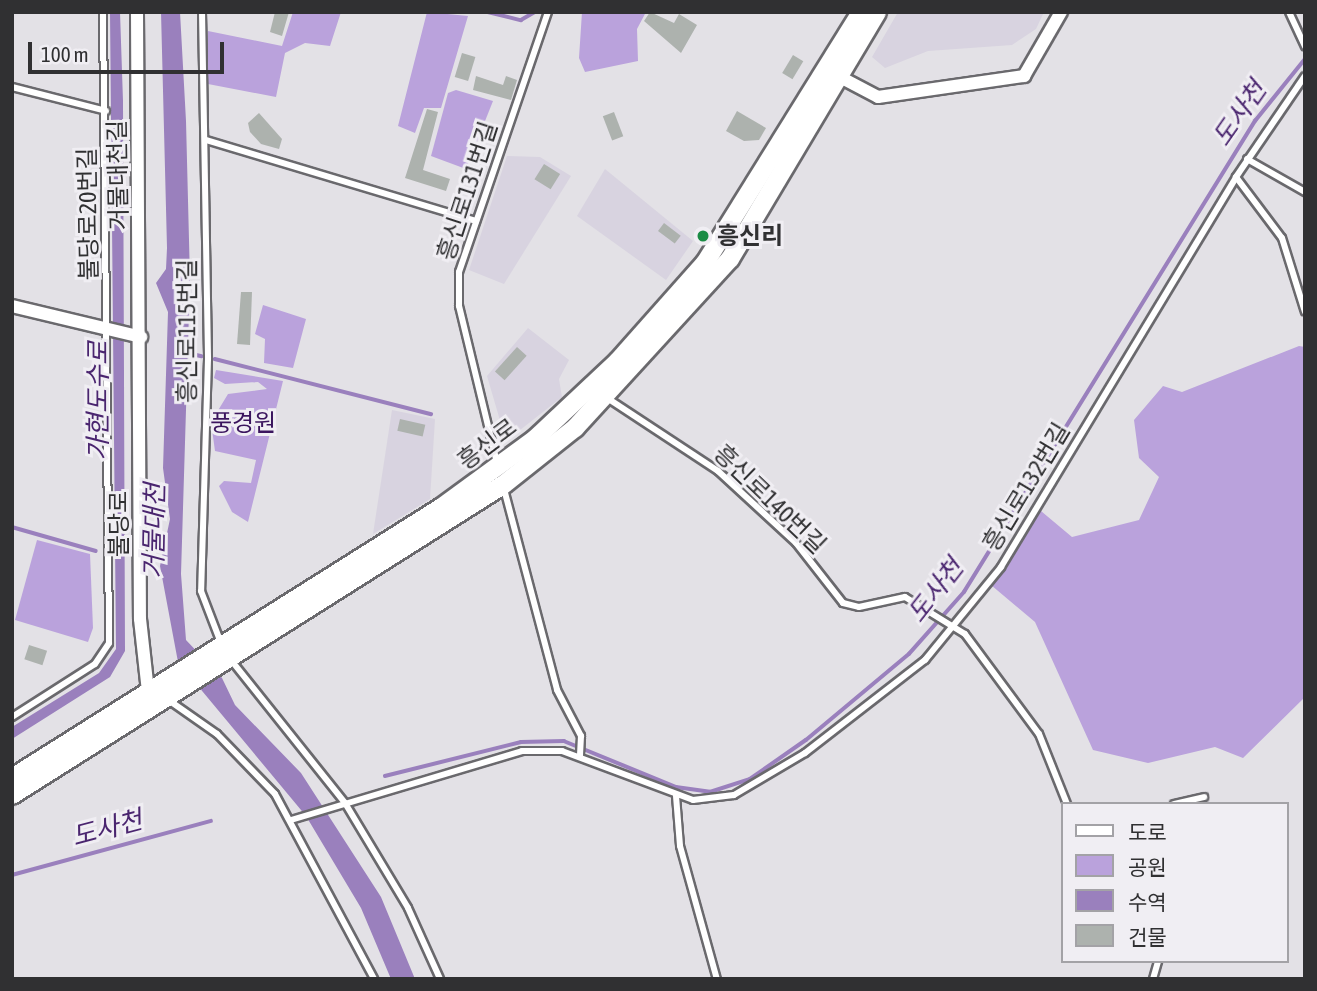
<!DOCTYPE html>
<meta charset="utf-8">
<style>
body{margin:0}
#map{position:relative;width:1317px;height:991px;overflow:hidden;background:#e3e1e6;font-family:"Asap Condensed","Noto Sans KR",sans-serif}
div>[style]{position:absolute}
.built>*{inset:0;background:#d8d3e0}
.green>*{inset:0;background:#baa2dc}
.water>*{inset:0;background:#9a80bd}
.stream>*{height:3.5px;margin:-1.75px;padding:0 1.75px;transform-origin:1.75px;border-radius:1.75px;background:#9a80bd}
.building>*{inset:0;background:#adb2ae;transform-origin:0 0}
.roads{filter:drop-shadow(2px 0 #6a696d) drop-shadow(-2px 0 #6a696d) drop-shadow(0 2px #6a696d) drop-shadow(0 -2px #6a696d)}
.lane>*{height:6px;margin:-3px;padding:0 3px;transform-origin:3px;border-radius:3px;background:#fff}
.street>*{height:12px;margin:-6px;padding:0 6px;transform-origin:6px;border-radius:6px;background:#fff}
.secondary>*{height:18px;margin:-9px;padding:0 9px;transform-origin:9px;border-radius:9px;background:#fff}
.dots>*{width:19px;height:19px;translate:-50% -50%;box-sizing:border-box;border:4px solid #f0eef3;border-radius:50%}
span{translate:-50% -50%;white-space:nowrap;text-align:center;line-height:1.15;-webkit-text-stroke:6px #f0eef3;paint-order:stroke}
.street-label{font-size:24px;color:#303032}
.poi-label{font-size:24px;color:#303032;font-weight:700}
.left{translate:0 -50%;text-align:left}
.park-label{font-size:24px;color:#3b155e}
.water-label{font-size:26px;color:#4a256f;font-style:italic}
.frame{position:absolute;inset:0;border:14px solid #303032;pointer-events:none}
.legend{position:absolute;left:1061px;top:802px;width:228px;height:161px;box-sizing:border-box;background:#f0eef3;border:2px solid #a3a2a6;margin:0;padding:9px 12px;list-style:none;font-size:21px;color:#303032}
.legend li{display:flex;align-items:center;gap:14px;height:35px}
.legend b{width:35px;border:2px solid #a3a2a6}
.scale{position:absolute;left:28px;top:42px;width:196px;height:32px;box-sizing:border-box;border:4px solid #303032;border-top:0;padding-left:9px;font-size:21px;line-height:24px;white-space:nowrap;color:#303032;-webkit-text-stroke:5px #f0eef3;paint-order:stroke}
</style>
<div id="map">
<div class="built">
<div style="clip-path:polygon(898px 12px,1044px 12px,1036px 29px,1012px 45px,928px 51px,885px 68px,872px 57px)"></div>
<div style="clip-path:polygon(507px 156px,540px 157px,571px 176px,504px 284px,469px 270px)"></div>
<div style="clip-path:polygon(605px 169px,693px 241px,666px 280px,577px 216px)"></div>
<div style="clip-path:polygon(528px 328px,569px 360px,559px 379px,562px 397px,506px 441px,487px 376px)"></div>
<div style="clip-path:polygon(392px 410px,435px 419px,430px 499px,373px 534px)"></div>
</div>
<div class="green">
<div style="clip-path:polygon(293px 12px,341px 12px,330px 46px,305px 43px,285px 53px,276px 97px,208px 84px,208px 31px,282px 46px)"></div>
<div style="clip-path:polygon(427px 12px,468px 16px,441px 108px,424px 108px,415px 133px,398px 126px)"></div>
<div style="clip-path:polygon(582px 12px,646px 12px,637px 29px,638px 61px,585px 72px,579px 58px)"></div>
<div style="clip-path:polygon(456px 90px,493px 101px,466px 169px,431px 156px,448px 93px)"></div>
<div style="clip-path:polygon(263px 305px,306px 319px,293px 368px,264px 363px,265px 339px,255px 334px)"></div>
<div style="clip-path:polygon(1299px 346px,1305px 347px,1305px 697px,1243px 758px,1215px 747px,1148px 763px,1093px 750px,1035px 622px,991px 585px,1035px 506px,1072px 537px,1139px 520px,1159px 477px,1139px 458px,1134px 420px,1163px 386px,1182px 392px)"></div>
<div style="clip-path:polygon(216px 370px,283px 381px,248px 522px,232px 512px,219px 486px,224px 481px,251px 483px,256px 460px,215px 451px,211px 422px,228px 394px,267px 389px,258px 382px,225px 384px,214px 378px)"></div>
<div style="clip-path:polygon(37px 540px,90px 554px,93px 628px,88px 642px,15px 620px)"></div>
</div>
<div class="water">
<div style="clip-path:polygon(110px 12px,120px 12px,123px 101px,125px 651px,110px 677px,12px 739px,12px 727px,99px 673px,116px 649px)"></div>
<div style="clip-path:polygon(161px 12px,180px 12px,186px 121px,190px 279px,181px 574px,186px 640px,222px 678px,235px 705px,301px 773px,381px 897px,415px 979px,391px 979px,361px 908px,306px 816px,178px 662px,160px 566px,170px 519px,163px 468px,168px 312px,156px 283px,166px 269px,167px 248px)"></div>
</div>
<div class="stream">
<div style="left:488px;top:12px;width:34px;rotate:14deg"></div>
<div style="left:521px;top:20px;width:16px;rotate:-30deg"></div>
<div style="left:179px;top:351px;width:23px;rotate:13deg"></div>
<div style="left:215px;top:359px;width:223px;rotate:14.3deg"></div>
<div style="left:12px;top:527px;width:87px;rotate:15.9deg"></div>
<div style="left:152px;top:559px;width:12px"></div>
<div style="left:385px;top:776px;width:140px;rotate:-14deg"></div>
<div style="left:521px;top:742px;width:43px;rotate:-1.3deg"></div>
<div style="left:564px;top:741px;width:121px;rotate:22.3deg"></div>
<div style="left:676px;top:787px;width:34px;rotate:8deg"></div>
<div style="left:710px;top:792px;width:42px;rotate:-18deg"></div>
<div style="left:750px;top:779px;width:68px;rotate:-34.9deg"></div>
<div style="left:806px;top:740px;width:134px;rotate:-39.9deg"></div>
<div style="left:909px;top:654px;width:83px;rotate:-48.4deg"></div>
<div style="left:964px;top:592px;width:554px;rotate:-58.29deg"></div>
<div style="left:1255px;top:121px;width:80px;rotate:-51.1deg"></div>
<div style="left:12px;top:875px;width:206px;rotate:-15.2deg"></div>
</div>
<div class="building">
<div style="clip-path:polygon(275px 12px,289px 12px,282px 36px,270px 32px)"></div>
<div style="clip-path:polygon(650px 12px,674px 23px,679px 14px,697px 25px,681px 53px,644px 21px)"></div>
<div style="left:462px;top:53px;width:14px;height:25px;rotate:17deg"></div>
<div style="left:793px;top:55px;width:12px;height:21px;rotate:31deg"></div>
<div style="clip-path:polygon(476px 76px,503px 85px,506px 76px,517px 80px,511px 100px,473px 90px)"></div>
<div style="clip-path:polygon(427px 109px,438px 112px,423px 170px,450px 179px,446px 191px,405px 178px)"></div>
<div style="clip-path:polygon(737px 111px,766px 128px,759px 140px,744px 141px,726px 131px)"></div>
<div style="left:614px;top:112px;width:26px;height:12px;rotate:69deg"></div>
<div style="clip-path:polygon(259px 113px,282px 139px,279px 149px,261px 144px,250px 132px,248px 123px)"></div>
<div style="left:544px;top:164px;width:19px;height:18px;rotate:32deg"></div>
<div style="left:664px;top:223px;width:21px;height:10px;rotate:37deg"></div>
<div style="clip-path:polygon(241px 292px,252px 292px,250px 345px,237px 344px)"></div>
<div style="left:517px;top:347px;width:13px;height:33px;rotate:42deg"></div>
<div style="left:400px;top:419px;width:26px;height:12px;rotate:13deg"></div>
<div style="left:29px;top:645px;width:19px;height:15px;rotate:18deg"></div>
</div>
<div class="roads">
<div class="lane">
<div style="left:202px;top:12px;width:347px;rotate:89deg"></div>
<div style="left:208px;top:359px;width:232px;rotate:91.7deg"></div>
<div style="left:201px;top:591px;width:56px;rotate:69deg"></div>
<div style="left:1289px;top:12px;width:38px;rotate:65deg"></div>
<div style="left:12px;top:87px;width:97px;rotate:14.3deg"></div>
<div style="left:206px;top:140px;width:282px;rotate:16.7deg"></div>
<div style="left:1247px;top:159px;width:67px;rotate:29.6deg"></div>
<div style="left:1236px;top:177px;width:76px;rotate:53deg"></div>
<div style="left:1282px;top:238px;width:77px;rotate:72.7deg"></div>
<div style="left:607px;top:398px;width:133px;rotate:33.3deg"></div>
<div style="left:718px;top:471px;width:106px;rotate:42.7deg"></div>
<div style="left:796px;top:543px;width:76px;rotate:51.9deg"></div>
<div style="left:843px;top:603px;width:16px;rotate:14deg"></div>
<div style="left:859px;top:607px;width:47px;rotate:-12.3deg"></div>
<div style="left:905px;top:597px;width:70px;rotate:31.7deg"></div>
<div style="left:965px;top:634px;width:124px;rotate:53.5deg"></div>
<div style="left:1039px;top:734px;width:75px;rotate:68.2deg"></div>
<div style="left:497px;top:463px;width:162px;rotate:-103.6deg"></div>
<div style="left:459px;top:306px;width:34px;rotate:-90deg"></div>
<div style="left:459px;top:272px;width:275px;rotate:-71.1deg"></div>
<div style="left:504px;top:489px;width:208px;rotate:75.2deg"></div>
<div style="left:557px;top:690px;width:52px;rotate:62.4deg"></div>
<div style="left:581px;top:736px;width:21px;rotate:93deg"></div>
<div style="left:231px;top:660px;width:183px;rotate:51.4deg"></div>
<div style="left:345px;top:803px;width:122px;rotate:59deg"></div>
<div style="left:408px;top:908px;width:78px;rotate:65.7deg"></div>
<div style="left:167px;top:699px;width:61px;rotate:35deg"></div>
<div style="left:217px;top:734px;width:83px;rotate:46deg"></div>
<div style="left:275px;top:794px;width:210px;rotate:61.8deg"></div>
<div style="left:12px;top:717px;width:98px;rotate:-32.6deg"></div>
<div style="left:95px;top:664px;width:25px;rotate:-56deg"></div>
<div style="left:109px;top:643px;width:631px;rotate:-90.54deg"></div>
<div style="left:676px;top:796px;width:50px;rotate:85.4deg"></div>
<div style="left:680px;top:846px;width:138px;rotate:74.5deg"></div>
<div style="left:1174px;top:804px;width:31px;rotate:-13deg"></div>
<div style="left:291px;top:820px;width:241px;rotate:-16.6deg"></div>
<div style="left:522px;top:751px;width:40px"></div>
<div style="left:562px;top:751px;width:140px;rotate:20.5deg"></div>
<div style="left:693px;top:800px;width:41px;rotate:-7deg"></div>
<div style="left:734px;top:795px;width:82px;rotate:-30.6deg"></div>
<div style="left:805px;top:753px;width:152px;rotate:-37.8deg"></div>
<div style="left:925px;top:660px;width:120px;rotate:-50.7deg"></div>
<div style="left:1001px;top:567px;width:455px;rotate:-58.9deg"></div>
<div style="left:1236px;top:177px;width:122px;rotate:-55.7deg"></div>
<div style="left:1153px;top:979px;width:19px;rotate:-74deg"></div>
</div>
<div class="street">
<div style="left:137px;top:12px;width:607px;rotate:89.72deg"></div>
<div style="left:140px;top:619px;width:82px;rotate:83.7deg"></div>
<div style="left:840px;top:77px;width:43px;rotate:27.8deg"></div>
<div style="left:878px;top:97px;width:148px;rotate:-8.2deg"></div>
<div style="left:1024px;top:76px;width:74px;rotate:-60deg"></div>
<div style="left:12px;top:306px;width:133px;rotate:13.5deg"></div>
</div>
<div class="secondary">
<div style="left:12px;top:778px;width:508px;rotate:-32.22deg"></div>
<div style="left:442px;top:507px;width:115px;rotate:-36.2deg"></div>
<div style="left:535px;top:439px;width:114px;rotate:-43.2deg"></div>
<div style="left:618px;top:361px;width:131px;rotate:-48.4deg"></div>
<div style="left:705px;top:263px;width:296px;rotate:-58.1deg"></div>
<div style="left:12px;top:795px;width:581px;rotate:-32.27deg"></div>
<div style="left:503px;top:485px;width:92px;rotate:-38.4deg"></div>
<div style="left:575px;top:428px;width:229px;rotate:-47.5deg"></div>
<div style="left:730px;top:259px;width:287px;rotate:-59.2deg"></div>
</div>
</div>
<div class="dots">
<div style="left:703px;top:236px;background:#1b8c45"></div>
</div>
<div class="street-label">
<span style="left:118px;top:175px;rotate:-91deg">거물대천길</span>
<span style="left:467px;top:191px;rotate:-72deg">흥신로131번길</span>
<span style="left:88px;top:214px;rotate:-91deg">불당로20번길</span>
<span style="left:187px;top:331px;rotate:-90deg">흥신로115번길</span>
<span style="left:487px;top:444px;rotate:-37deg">흥신로</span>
<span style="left:1026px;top:487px;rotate:-59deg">흥신로132번길</span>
<span style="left:770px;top:499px;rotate:44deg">흥신로140번길</span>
<span style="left:119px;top:524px;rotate:-90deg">불당로</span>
</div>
<div class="poi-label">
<span class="left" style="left:717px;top:236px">흥신리</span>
</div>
<div class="park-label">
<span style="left:243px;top:423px">풍경원</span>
</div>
<div class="water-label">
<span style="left:1240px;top:114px;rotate:-55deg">도사천</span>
<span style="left:99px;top:401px;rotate:-90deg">가현도수로</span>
<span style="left:155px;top:531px;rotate:-89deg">거물대천</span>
<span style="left:936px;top:591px;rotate:-52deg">도사천</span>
<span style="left:107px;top:829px;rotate:-15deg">도사천</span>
</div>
<div class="frame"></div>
<ul class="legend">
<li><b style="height:9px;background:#fff"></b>도로</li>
<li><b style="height:19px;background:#baa2dc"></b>공원</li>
<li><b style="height:19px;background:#9a80bd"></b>수역</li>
<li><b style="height:19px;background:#adb2ae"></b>건물</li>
</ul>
<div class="scale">100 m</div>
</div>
